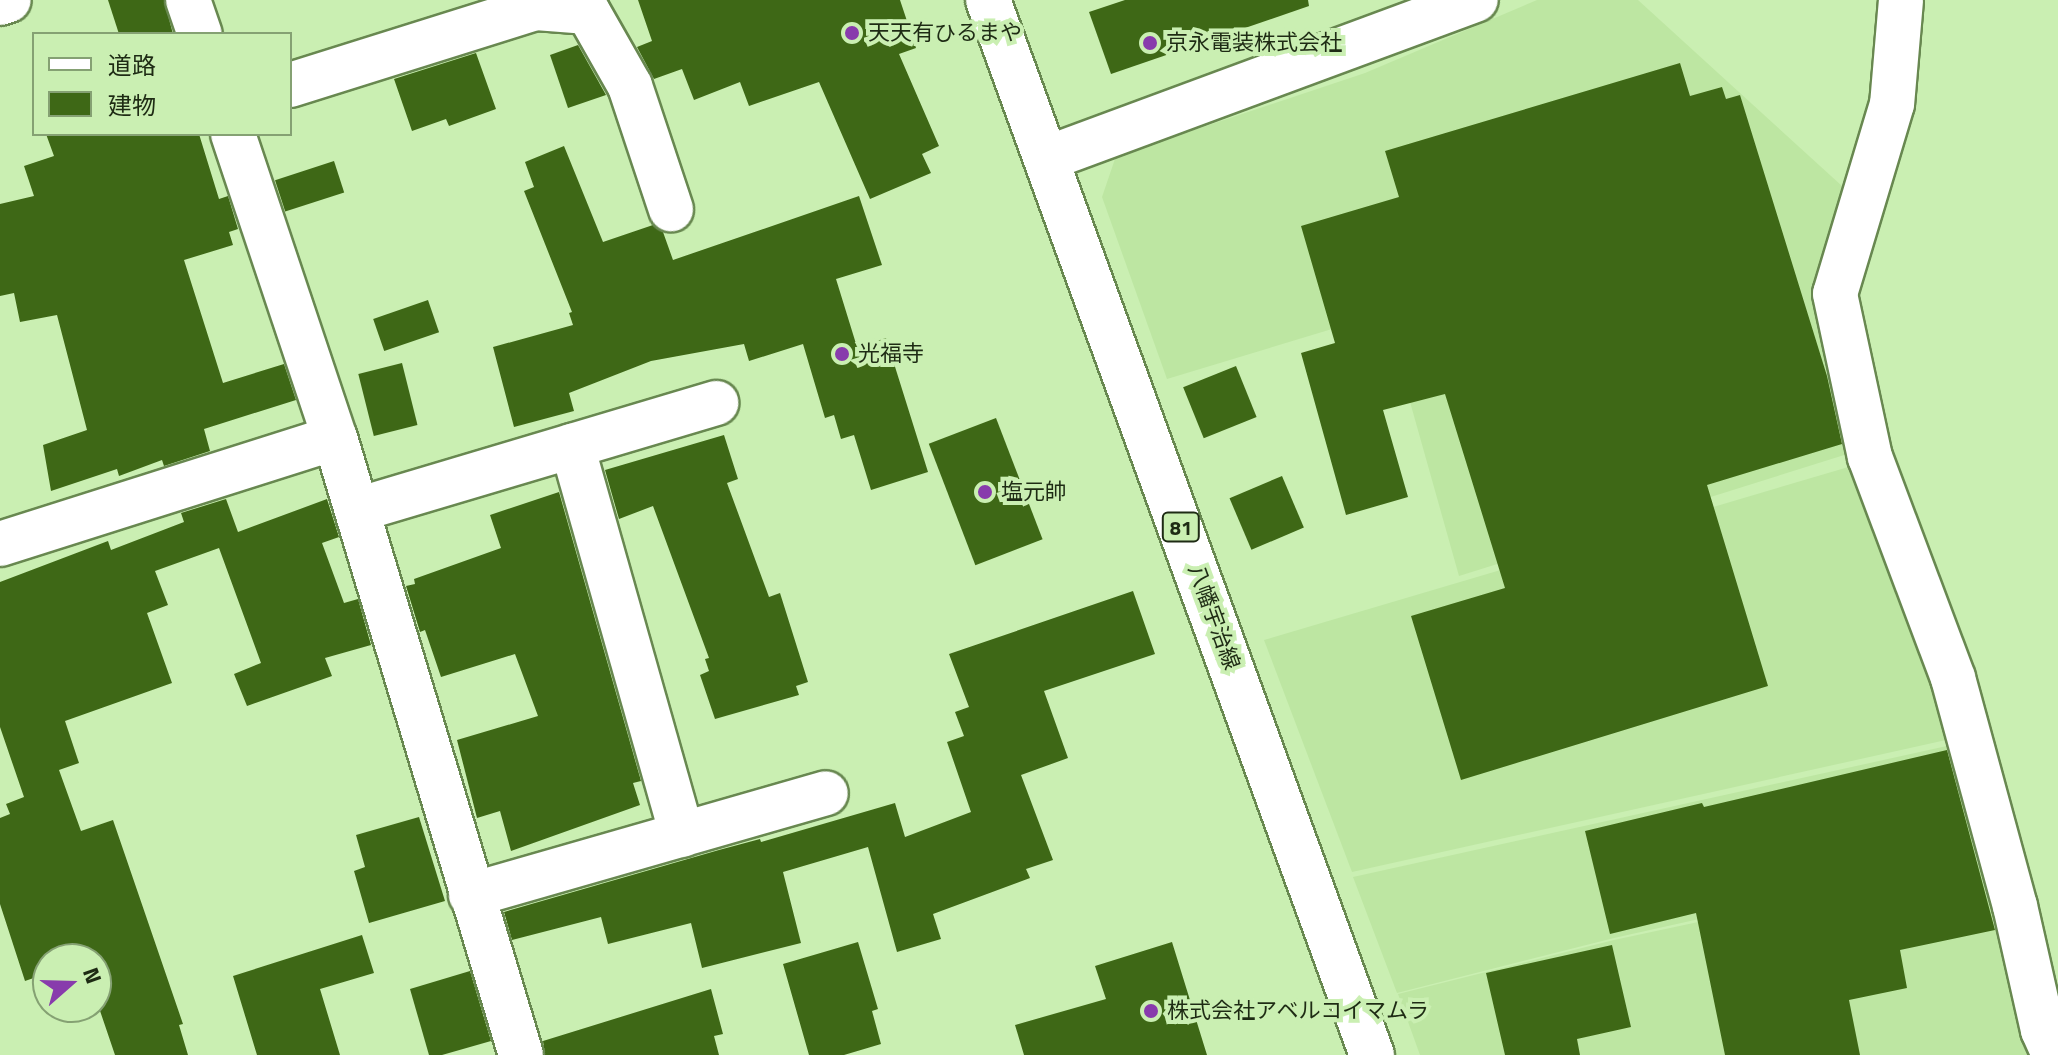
<!DOCTYPE html>
<meta charset="utf-8">
<style>
body{margin:0}
#map{position:relative;width:2058px;height:1055px;overflow:hidden;background:#caefb2;font-family:"Titillium Web","Noto Sans JP",sans-serif}
div>[style]{position:absolute}
.built>*{inset:0;background:#bde6a2}
.building>*{inset:0;background:#3e6816;transform-origin:0 0}
.roads{filter:drop-shadow(2px 0 #688850) drop-shadow(-2px 0 #688850) drop-shadow(0 2px #688850) drop-shadow(0 -2px #688850)}
.minor>*{height:44px;margin:-22px;padding:0 22px;transform-origin:22px;border-radius:22px;background:#fff}
.major>*{height:44px;margin:-22px;padding:0 22px;transform-origin:22px;border-radius:22px;background:#fff}
.dots>*{width:22px;height:22px;translate:-50% -50%;box-sizing:border-box;border:4px solid #caefb2;border-radius:50%}
span{translate:-50% -50%;white-space:nowrap;text-align:center;line-height:1.15;-webkit-text-stroke:8px #caefb2;paint-order:stroke}
.shield-label span{padding:2px 6px;background:#caefb2;border:2px solid;border-radius:6px;-webkit-text-stroke-width:0}
.shield-label{font-size:20px;color:#1e2b14;font-weight:700}
.poi-label{font-size:22px;color:#1e2b14}
.left{translate:0 -50%;text-align:left}
.street-label{font-size:22px;color:#1e2b14}
.legend{position:absolute;left:32px;top:32px;width:260px;height:104px;box-sizing:border-box;background:#caefb2;border:2px solid #85a173;margin:0;padding:10px 14px;list-style:none;font-size:24px;color:#1e2b14}
.legend li{display:flex;align-items:center;gap:16px;height:40px}
.legend b{width:40px;border:2px solid #85a173}
.north{position:absolute;left:32px;top:943px;width:80px;height:80px;box-sizing:border-box;background:#caefb2;border:2px solid #85a173;border-radius:50%;rotate:70deg;font-size:22px;font-weight:700;line-height:32px;text-align:center;color:#1e2b14}
.north::after{content:'';display:block;margin:auto;width:28px;height:36px;background:#883bac;clip-path:polygon(50% 0,100% 100%,50% 72%,0 100%)}
</style>
<div id="map">
<div class="built">
<div style="clip-path:polygon(1537px 0,1638px 0,1853px 196px,1857px 451px,1459px 576px,1385px 313px,1167px 379px,1102px 197px,1116px 156px,1365px 73px)"></div>
<div style="clip-path:polygon(1862px 463px,1964px 736px,1352px 872px,1264px 640px)"></div>
<div style="clip-path:polygon(1965px 742px,1992px 854px,1614px 938px,1397px 993px,1353px 877px)"></div>
<div style="clip-path:polygon(1994px 859px,2048px 1055px,1420px 1055px,1398px 994px,1614px 940px)"></div>
</div>
<div class="building">
<div style="clip-path:polygon(108px 0,164px 0,173px 34px,119px 34px)"></div>
<div style="clip-path:polygon(638px 0,900px 0,916px 48px,899px 54px,939px 146px,922px 154px,931px 173px,870px 199px,819px 82px,749px 106px,740px 82px,694px 100px,682px 69px,654px 79px,637px 47px,652px 41px)"></div>
<div style="clip-path:polygon(1125px 0,1308px 0,1309px 6px,1111px 74px,1089px 12px)"></div>
<div style="clip-path:polygon(578px 45px,606px 95px,568px 108px,550px 55px)"></div>
<div style="clip-path:polygon(476px 53px,496px 109px,449px 126px,446px 119px,412px 131px,394px 79px)"></div>
<div style="clip-path:polygon(1680px 63px,1690px 96px,1722px 87px,1726px 99px,1740px 95px,1827px 376px,1842px 444px,1707px 485px,1768px 686px,1461px 780px,1411px 616px,1505px 588px,1445px 394px,1383px 410px,1408px 497px,1346px 515px,1301px 353px,1335px 343px,1301px 226px,1399px 197px,1385px 151px)"></div>
<div style="clip-path:polygon(46px 134px,199px 134px,219px 199px,228px 196px,238px 229px,229px 232px,233px 245px,184px 260px,223px 383px,284px 364px,296px 400px,204px 429px,210px 451px,164px 466px,162px 460px,119px 476px,117px 469px,51px 491px,43px 445px,87px 430px,57px 315px,20px 322px,14px 293px,0 296px,0 204px,34px 196px,24px 166px,54px 156px)"></div>
<div style="clip-path:polygon(564px 146px,603px 242px,653px 225px,663px 232px,673px 260px,859px 196px,882px 265px,836px 279px,857px 347px,886px 338px,928px 472px,871px 490px,854px 435px,841px 439px,834px 415px,825px 418px,803px 344px,749px 361px,744px 344px,651px 361px,569px 393px,574px 411px,514px 427px,493px 347px,573px 325px,569px 313px,572px 312px,524px 191px,534px 187px,525px 162px)"></div>
<div style="left:334px;top:161px;width:33px;height:62px;rotate:72deg"></div>
<div style="left:428px;top:300px;width:34px;height:58px;rotate:71deg"></div>
<div style="left:402px;top:363px;width:64px;height:45px;rotate:76deg"></div>
<div style="left:1236px;top:366px;width:55px;height:57px;rotate:68deg"></div>
<div style="left:996px;top:418px;width:130px;height:72px;rotate:69deg"></div>
<div style="clip-path:polygon(724px 435px,738px 479px,727px 483px,769px 597px,780px 593px,808px 682px,796px 686px,799px 695px,715px 719px,700px 675px,709px 671px,705px 659px,709px 658px,653px 506px,619px 519px,605px 470px)"></div>
<div style="left:1282px;top:476px;width:56px;height:57px;rotate:67deg"></div>
<div style="clip-path:polygon(559px 492px,641px 781px,633px 783px,640px 805px,511px 851px,500px 811px,477px 818px,457px 740px,538px 716px,515px 654px,441px 677px,425px 630px,420px 632px,406px 586px,415px 584px,414px 579px,501px 548px,490px 515px)"></div>
<div style="clip-path:polygon(226px 499px,238px 532px,327px 499px,339px 537px,322px 543px,344px 603px,358px 599px,371px 645px,325px 658px,332px 676px,247px 706px,234px 674px,261px 663px,219px 548px,155px 571px,168px 605px,147px 613px,172px 683px,65px 721px,79px 763px,59px 770px,81px 831px,113px 820px,183px 1024px,179px 1025px,188px 1055px,115px 1055px,96px 999px,96px 958px,48px 959px,48px 973px,25px 981px,0 904px,0 818px,10px 814px,6px 804px,24px 797px,0 727px,0 582px,108px 541px,111px 550px,184px 522px,181px 513px)"></div>
<div style="clip-path:polygon(1133px 591px,1155px 654px,1044px 691px,1068px 758px,1021px 775px,1053px 860px,1026px 869px,1030px 878px,933px 914px,941px 939px,897px 952px,868px 847px,783px 872px,801px 943px,702px 968px,691px 923px,608px 944px,601px 917px,512px 940px,504px 912px,719px 850px,760px 839px,761px 842px,895px 803px,905px 837px,971px 812px,947px 742px,964px 736px,955px 712px,969px 707px,949px 654px)"></div>
<div style="clip-path:polygon(1947px 750px,1995px 930px,1900px 950px,1907px 988px,1849px 1000px,1860px 1055px,1725px 1055px,1696px 913px,1610px 934px,1585px 831px,1702px 803px,1704px 807px)"></div>
<div style="clip-path:polygon(419px 817px,445px 901px,369px 923px,354px 871px,365px 867px,356px 835px)"></div>
<div style="clip-path:polygon(362px 935px,374px 973px,320px 989px,340px 1055px,257px 1055px,233px 976px)"></div>
<div style="clip-path:polygon(858px 942px,878px 1009px,872px 1011px,881px 1044px,844px 1055px,809px 1055px,783px 964px)"></div>
<div style="clip-path:polygon(1172px 942px,1207px 1055px,1024px 1055px,1015px 1025px,1106px 999px,1095px 966px)"></div>
<div style="clip-path:polygon(1612px 945px,1631px 1027px,1577px 1039px,1580px 1055px,1505px 1055px,1486px 973px)"></div>
<div style="clip-path:polygon(470px 971px,491px 1041px,442px 1055px,429px 1055px,410px 989px)"></div>
<div style="clip-path:polygon(711px 989px,723px 1034px,714px 1036px,719px 1055px,545px 1055px,543px 1041px)"></div>
</div>
<div class="roads">
<div class="minor">
<div style="left:188px;top:0;width:36px;rotate:71deg"></div>
<div style="left:1901px;top:0;width:104px;rotate:94.9deg"></div>
<div style="left:1892px;top:104px;width:198px;rotate:106.7deg"></div>
<div style="left:1835px;top:294px;width:167px;rotate:77.9deg"></div>
<div style="left:1870px;top:457px;width:236px;rotate:69.4deg"></div>
<div style="left:1953px;top:678px;width:236px;rotate:74.8deg"></div>
<div style="left:2015px;top:906px;width:127px;rotate:77.3deg"></div>
<div style="left:2043px;top:1030px;width:27px;rotate:66deg"></div>
<div style="left:0;top:3px;width:9px;rotate:-18deg"></div>
<div style="left:290px;top:85px;width:258px;rotate:-17.4deg"></div>
<div style="left:536px;top:8px;width:52px;rotate:4.4deg"></div>
<div style="left:588px;top:12px;width:85px;rotate:60.4deg"></div>
<div style="left:630px;top:86px;width:130px;rotate:71.6deg"></div>
<div style="left:233px;top:134px;width:321px;rotate:71.5deg"></div>
<div style="left:335px;top:438px;width:644px;rotate:73.22deg"></div>
<div style="left:1048px;top:158px;width:456px;rotate:-20.3deg"></div>
<div style="left:572px;top:446px;width:404px;rotate:74.2deg"></div>
<div style="left:357px;top:510px;width:375px;rotate:-16.6deg"></div>
<div style="left:0;top:544px;width:351px;rotate:-17.6deg"></div>
<div style="left:471px;top:895px;width:369px;rotate:-16deg"></div>
</div>
<div class="major">
<div style="left:988px;top:0;width:1123px;rotate:70deg"></div>
</div>
</div>
<div class="dots">
<div style="left:852px;top:33px;background:#883bac"></div>
<div style="left:1150px;top:43px;background:#883bac"></div>
<div style="left:842px;top:354px;background:#883bac"></div>
<div style="left:985px;top:492px;background:#883bac"></div>
<div style="left:1151px;top:1011px;background:#883bac"></div>
</div>
<div class="shield-label">
<span style="left:1181px;top:527px">81</span>
</div>
<div class="poi-label">
<span class="left" style="left:868px;top:33px">天天有ひるまや</span>
<span class="left" style="left:1166px;top:43px">京永電装株式会社</span>
<span class="left" style="left:858px;top:354px">光福寺</span>
<span class="left" style="left:1001px;top:492px">塩元帥</span>
<span class="left" style="left:1167px;top:1011px">株式会社アベルコイマムラ</span>
</div>
<div class="street-label">
<span style="left:1214px;top:617px;rotate:70deg">八幡宇治線</span>
</div>
<ul class="legend">
<li><b style="height:10px;background:#fff"></b>道路</li>
<li><b style="height:22px;background:#3e6816"></b>建物</li>
</ul>
<div class="north">N</div>
</div>
